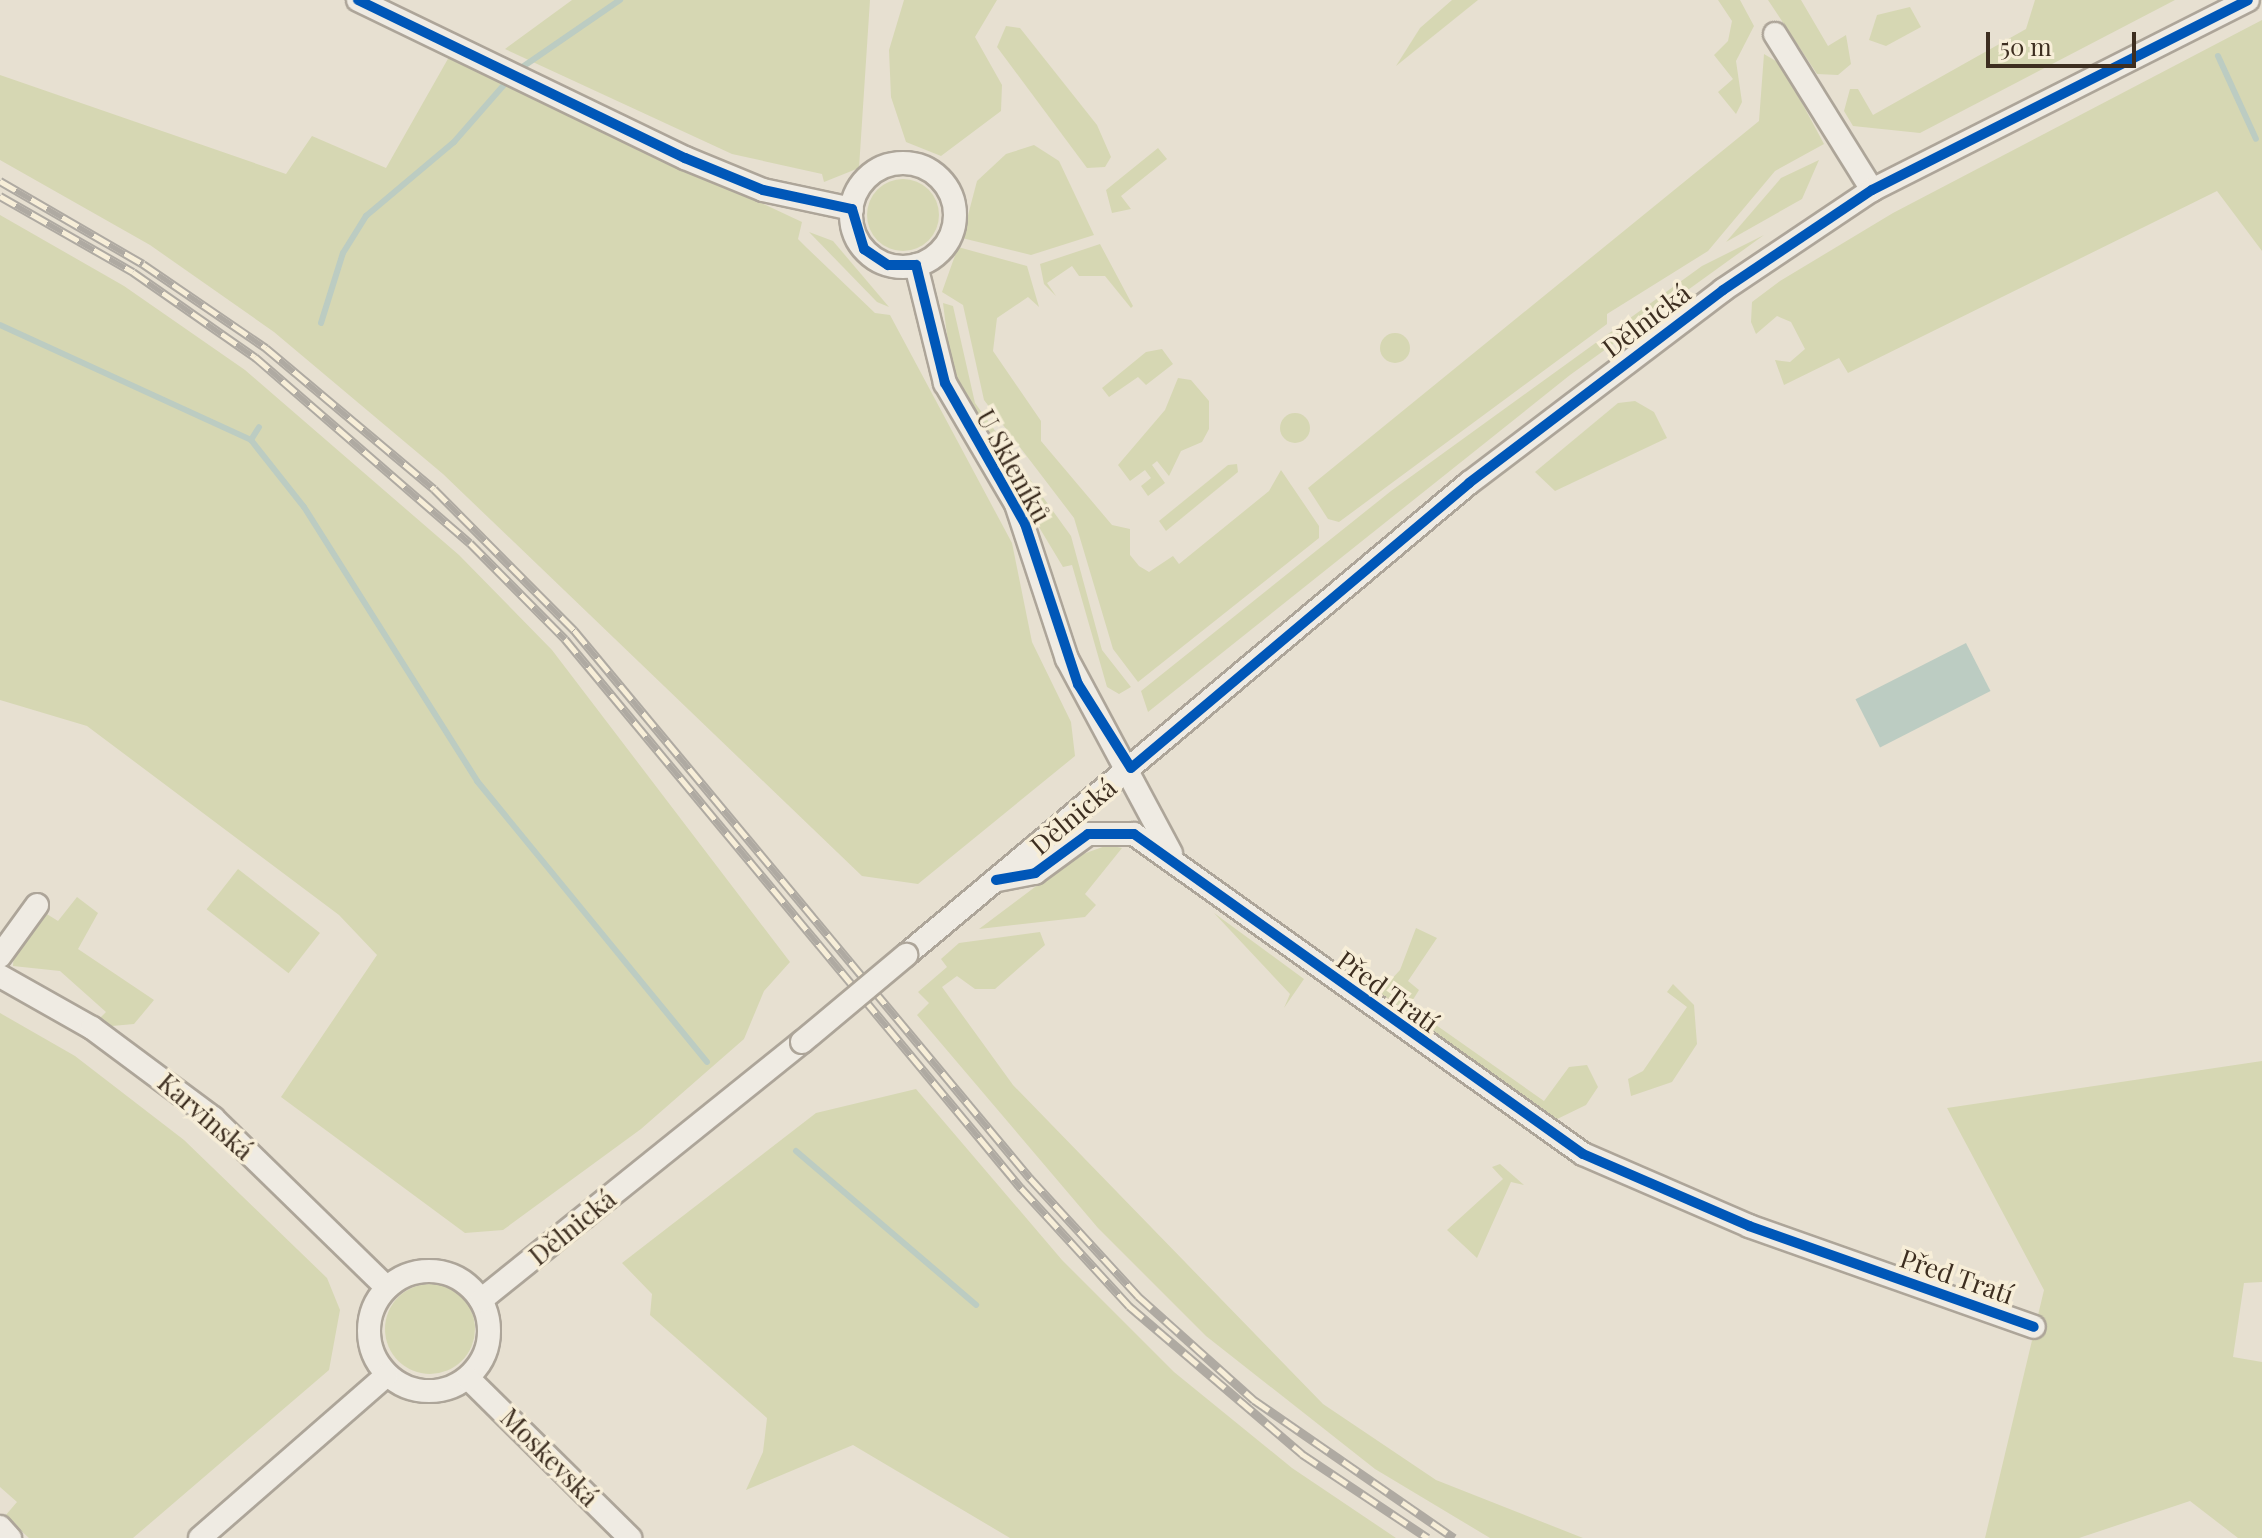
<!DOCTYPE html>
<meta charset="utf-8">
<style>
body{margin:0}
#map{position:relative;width:2262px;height:1538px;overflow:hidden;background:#e7e0d1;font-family:"Playfair Display",serif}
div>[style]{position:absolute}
.green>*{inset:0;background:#d6d7b3;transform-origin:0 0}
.round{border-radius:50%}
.water>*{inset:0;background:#bcccc2;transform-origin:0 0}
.stream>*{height:6px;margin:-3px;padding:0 3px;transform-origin:3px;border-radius:3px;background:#bcccc2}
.roads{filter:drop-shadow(2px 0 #ada599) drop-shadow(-2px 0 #ada599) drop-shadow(0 2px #ada599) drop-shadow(0 -2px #ada599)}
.minor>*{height:22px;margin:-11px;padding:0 11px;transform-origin:11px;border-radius:11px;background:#efebe3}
.minor>.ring{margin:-11px;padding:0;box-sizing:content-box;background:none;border:22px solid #efebe3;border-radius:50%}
.rail>*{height:9px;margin-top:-4.5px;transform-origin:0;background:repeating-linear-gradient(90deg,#f7eed8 0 18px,#afaaa2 0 36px);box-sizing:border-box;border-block:2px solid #afaaa2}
.bridges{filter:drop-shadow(2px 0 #ada599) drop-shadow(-2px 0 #ada599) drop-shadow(0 2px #ada599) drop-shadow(0 -2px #ada599)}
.minor-bridge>*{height:22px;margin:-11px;padding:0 11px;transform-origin:11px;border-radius:11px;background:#efebe3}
.cycleway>*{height:10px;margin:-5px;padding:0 5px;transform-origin:5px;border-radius:5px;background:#0057b8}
span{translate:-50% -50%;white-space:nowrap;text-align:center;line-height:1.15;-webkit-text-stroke:7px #f7eed8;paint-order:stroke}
.street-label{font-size:26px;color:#3d2e20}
.scale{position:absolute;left:1986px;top:32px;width:150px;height:36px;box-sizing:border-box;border:4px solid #3d2e20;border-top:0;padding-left:10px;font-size:24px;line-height:28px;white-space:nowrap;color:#3d2e20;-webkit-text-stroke:6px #f7eed8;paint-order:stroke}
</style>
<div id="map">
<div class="green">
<div style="clip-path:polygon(572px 0,870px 0,859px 168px,824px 182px,822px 174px,732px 154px,505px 49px)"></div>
<div style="clip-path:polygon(904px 0,997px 0,975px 37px,1002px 85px,1001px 111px,941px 156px,906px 142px,891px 97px,889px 50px)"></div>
<div style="clip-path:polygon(1452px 0,1478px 0,1396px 66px,1420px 28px)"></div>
<div style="clip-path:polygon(1718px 0,1740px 0,1754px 26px,1736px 61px,1742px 102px,1736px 114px,1718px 92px,1733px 79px,1714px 55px,1728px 41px,1732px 21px)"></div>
<div style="clip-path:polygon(1768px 0,1801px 0,1828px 46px,1846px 35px,1851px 64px,1838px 75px,1817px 74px)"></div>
<div style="clip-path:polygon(2035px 0,2175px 0,1920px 133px,1853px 126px,1844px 111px,1850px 89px,1858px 89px,1873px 115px,2026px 29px)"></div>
<div style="clip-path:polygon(1910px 7px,1921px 27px,1886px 46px,1869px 40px,1877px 15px)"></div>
<div style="clip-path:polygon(2262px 20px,2262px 251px,2217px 191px,1848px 373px,1839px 358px,1784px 385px,1775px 360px,1790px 362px,1805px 349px,1791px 322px,1777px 316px,1756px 334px,1751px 322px,1752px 302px,1780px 281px,1893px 213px)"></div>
<div style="clip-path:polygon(1006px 26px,1020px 28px,1097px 125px,1111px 157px,1105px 167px,1087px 168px,997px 47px)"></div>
<div style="clip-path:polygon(1764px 54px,1781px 64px,1824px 144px,1775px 171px,1708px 251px,1607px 314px,1607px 324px,1339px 522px,1328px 519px,1308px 488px,1759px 121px)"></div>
<div style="clip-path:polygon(449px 57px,802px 222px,798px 239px,807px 248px,875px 313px,890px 315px,1012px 543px,1032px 642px,1071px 722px,1075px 756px,918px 884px,862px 876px,443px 474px,274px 332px,150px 245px,0 160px,0 75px,286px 174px,312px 136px,386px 168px)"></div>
<div style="clip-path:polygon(1034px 145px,1059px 161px,1094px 235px,1031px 255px,962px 238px,977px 181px,1006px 154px)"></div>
<div style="clip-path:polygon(1158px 148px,1167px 159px,1121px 196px,1131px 209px,1112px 213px,1106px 190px)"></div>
<div style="clip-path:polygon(1819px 160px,1802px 199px,1726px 242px,1781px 178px)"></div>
<div class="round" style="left:867px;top:179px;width:72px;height:72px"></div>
<div style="clip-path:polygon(0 215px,124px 286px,245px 370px,459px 555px,552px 650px,790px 962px,764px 991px,744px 1039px,641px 1129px,503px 1230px,465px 1233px,281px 1097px,377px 955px,339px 915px,87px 726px,0 700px)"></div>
<div style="clip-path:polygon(809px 232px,833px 241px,889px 307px,877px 302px)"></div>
<div style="clip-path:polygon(1764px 235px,1570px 375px,1148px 712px,1141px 691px,1391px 491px,1702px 266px)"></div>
<div style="clip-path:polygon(1100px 244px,1133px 306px,1131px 308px,1105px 276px,1079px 276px,1072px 266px,1047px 283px,1056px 296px,1044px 284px,1040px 264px)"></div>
<div style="clip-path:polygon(958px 247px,1027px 266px,1039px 307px,1028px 297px,997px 318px,993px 351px,1041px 421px,1041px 441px,1112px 525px,1130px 529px,1130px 555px,1139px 566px,1149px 572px,1173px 556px,1179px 564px,1269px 491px,1281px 470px,1319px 526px,1319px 538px,1138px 682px,1113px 649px,1074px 518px,984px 400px,963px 305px,942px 292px)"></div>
<div style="clip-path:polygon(943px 303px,953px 306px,975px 403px,1071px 536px,1102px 650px,1131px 687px,1119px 694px,1107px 687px,1072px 565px,1063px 567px,971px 414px,951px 367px)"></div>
<div class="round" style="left:1380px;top:333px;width:30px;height:30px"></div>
<div style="clip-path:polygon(1162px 349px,1173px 364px,1146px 385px,1138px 377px,1109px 397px,1102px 388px,1146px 352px)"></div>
<div style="clip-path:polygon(1178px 378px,1191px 380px,1209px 401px,1209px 429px,1202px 442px,1181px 451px,1169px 476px,1157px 461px,1152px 465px,1165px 483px,1148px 496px,1141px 486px,1151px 478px,1145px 470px,1130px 481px,1118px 465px,1165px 410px)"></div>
<div style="clip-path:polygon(1635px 401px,1654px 412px,1667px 438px,1555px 491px,1535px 472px,1618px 403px)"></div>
<div class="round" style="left:1280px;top:413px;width:30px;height:30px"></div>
<div style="clip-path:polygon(1228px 465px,1237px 464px,1238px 472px,1166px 531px,1159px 521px)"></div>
<div style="clip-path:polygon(1108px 845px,1122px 848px,1085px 894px,1096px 905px,1085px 917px,979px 929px,1075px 857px)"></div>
<div style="left:238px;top:869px;width:104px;height:51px;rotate:38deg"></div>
<div style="clip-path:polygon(77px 897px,98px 913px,78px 949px,154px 1000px,134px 1024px,112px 1026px,100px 1018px,106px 1012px,60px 971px,13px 966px,14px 949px,42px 911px,58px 921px)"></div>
<div style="clip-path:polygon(1214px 913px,1304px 979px,1284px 1008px,1290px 994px)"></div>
<div style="clip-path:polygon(1416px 928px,1437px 938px,1408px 981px,1419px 990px,1409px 1006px,1544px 1101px,1569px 1067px,1587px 1065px,1598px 1087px,1586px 1105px,1551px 1122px,1377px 995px,1400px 970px)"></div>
<div style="clip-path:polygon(1040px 932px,1045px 945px,995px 989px,975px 989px,957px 976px,942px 987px,1013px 1085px,1323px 1404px,1436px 1480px,1583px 1538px,1490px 1538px,1375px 1469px,1206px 1336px,1098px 1228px,917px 1015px,929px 1003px,918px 992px,947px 967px,941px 959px,959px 943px)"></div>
<div style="clip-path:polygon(1673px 984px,1694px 1005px,1697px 1044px,1672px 1082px,1631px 1096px,1628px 1079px,1643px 1071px,1687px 1007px,1667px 992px)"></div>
<div style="clip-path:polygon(0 1013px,75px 1056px,184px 1140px,327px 1278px,340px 1310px,329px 1370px,133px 1538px,29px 1538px,5px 1516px,17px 1502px,0 1487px)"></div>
<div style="clip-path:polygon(2262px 1061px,2262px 1282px,2244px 1283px,2233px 1357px,2262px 1362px,2262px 1538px,2238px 1538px,2190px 1501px,2079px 1538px,1985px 1538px,2044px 1290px,1947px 1108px)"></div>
<div style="clip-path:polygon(916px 1089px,1062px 1260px,1174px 1372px,1292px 1468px,1396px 1538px,1010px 1538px,853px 1445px,746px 1490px,763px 1452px,767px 1418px,650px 1315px,652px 1294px,622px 1263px,816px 1113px)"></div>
<div style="clip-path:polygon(1500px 1164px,1524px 1185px,1511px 1182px,1477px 1258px,1447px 1230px,1503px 1179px,1492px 1167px)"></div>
<div class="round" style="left:385px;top:1284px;width:90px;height:90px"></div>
</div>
<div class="water">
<div style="left:1966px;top:643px;width:54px;height:124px;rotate:63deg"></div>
</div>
<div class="stream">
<div style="left:2218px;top:56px;width:91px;rotate:65.4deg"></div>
<div style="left:518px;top:70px;width:124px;rotate:-34.5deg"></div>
<div style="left:321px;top:323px;width:73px;rotate:-72.6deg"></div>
<div style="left:343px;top:253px;width:44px;rotate:-58.1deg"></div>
<div style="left:366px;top:216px;width:115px;rotate:-40.1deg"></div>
<div style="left:454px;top:142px;width:85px;rotate:-48.8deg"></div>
<div style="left:0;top:325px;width:276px;rotate:24.6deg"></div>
<div style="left:251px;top:440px;width:85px;rotate:51.7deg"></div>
<div style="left:304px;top:507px;width:324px;rotate:57.7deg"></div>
<div style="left:477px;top:781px;width:363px;rotate:50.7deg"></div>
<div style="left:251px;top:440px;width:15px;rotate:-58deg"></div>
<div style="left:796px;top:1151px;width:237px;rotate:40.5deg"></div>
</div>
<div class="roads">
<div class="minor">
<div style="left:358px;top:0;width:363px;rotate:25.8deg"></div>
<div style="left:685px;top:158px;width:84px;rotate:22.3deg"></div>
<div style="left:763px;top:190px;width:91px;rotate:12.1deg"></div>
<div style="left:1775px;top:34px;width:184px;rotate:58.1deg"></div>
<div class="ring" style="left:851px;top:163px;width:82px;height:82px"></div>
<div style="left:916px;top:265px;width:122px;rotate:76.2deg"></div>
<div style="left:945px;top:383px;width:140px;rotate:59.6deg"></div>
<div style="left:1016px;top:504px;width:163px;rotate:71.8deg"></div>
<div style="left:1067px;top:659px;width:220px;rotate:61.8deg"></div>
<div style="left:998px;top:880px;width:38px;rotate:-11deg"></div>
<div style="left:1035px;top:873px;width:66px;rotate:-36.3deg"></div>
<div style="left:1088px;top:834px;width:46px"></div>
<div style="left:1134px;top:834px;width:551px;rotate:35.48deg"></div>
<div style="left:1583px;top:1154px;width:181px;rotate:23.4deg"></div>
<div style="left:1749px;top:1226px;width:302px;rotate:19.5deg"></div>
<div style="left:906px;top:955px;width:735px;rotate:-39.98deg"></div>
<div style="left:1469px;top:483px;width:319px;rotate:-37.2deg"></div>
<div style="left:1723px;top:290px;width:179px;rotate:-33.9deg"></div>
<div style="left:1872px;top:190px;width:421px;rotate:-26.8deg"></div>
<div style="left:0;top:956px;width:63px;rotate:-54deg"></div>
<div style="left:0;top:976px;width:106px;rotate:29.5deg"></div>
<div style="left:92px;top:1028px;width:151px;rotate:36.6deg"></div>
<div style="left:213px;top:1118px;width:243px;rotate:44.3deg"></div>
<div class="ring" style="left:369px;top:1271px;width:98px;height:98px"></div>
<div style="left:481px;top:1300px;width:412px;rotate:-38.8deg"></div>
<div style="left:468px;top:1378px;width:228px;rotate:44.6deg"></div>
<div style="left:0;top:1527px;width:15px;rotate:48deg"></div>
<div style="left:200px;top:1538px;width:248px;rotate:-41.1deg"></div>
</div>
</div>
<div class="rail">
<div style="left:0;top:181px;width:165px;rotate:30.1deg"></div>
<div style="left:143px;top:264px;width:149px;rotate:34.3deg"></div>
<div style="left:266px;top:348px;width:219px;rotate:40deg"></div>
<div style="left:434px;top:489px;width:199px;rotate:45.2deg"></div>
<div style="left:574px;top:630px;width:713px;rotate:50.24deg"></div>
<div style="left:1030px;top:1178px;width:160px;rotate:47.5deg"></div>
<div style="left:1138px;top:1296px;width:156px;rotate:41.9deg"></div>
<div style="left:1254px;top:1400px;width:243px;rotate:34.6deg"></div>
<div style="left:0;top:196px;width:153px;rotate:29.7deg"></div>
<div style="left:133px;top:272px;width:149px;rotate:34.9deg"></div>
<div style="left:255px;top:357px;width:284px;rotate:40.9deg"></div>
<div style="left:470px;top:543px;width:135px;rotate:45.3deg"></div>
<div style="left:565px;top:639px;width:714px;rotate:50.29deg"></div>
<div style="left:1021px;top:1188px;width:160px;rotate:47.5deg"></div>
<div style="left:1129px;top:1306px;width:228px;rotate:40.5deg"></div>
<div style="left:1302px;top:1454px;width:151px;rotate:33.7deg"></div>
</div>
<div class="bridges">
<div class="minor-bridge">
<div style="left:802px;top:1042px;width:136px;rotate:-39.9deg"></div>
</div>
</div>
<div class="cycleway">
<div style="left:358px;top:0;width:363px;rotate:25.8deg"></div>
<div style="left:685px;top:158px;width:84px;rotate:22.3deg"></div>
<div style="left:763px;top:190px;width:91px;rotate:12.1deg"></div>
<div style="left:852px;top:209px;width:42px;rotate:73.3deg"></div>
<div style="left:864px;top:249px;width:29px;rotate:34deg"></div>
<div style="left:888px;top:265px;width:28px"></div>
<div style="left:916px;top:265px;width:122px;rotate:76.2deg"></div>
<div style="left:945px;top:383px;width:162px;rotate:60.4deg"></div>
<div style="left:1025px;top:524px;width:169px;rotate:71.7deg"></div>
<div style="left:1078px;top:684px;width:99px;rotate:57.8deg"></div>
<div style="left:1131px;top:768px;width:442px;rotate:-40.1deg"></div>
<div style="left:1469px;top:483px;width:319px;rotate:-37.2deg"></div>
<div style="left:1723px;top:290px;width:179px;rotate:-33.9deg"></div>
<div style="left:1872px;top:190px;width:421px;rotate:-26.8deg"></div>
<div style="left:996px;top:880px;width:40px;rotate:-10deg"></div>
<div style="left:1035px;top:873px;width:66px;rotate:-36.3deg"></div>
<div style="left:1088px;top:834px;width:46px"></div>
<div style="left:1134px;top:834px;width:551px;rotate:35.48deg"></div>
<div style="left:1583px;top:1154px;width:181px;rotate:23.4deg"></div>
<div style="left:1749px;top:1226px;width:302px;rotate:19.5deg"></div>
</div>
<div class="street-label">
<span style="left:1646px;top:320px;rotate:-37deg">Dělnická</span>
<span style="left:1014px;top:466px;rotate:61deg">U Skleníků</span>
<span style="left:1073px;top:816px;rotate:-40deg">Dělnická</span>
<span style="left:1388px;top:991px;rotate:36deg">Před Tratí</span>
<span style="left:206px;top:1116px;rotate:41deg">Karvinská</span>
<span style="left:572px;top:1227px;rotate:-39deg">Dělnická</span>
<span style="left:1957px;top:1276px;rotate:19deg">Před Tratí</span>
<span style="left:550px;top:1457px;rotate:45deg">Moskevská</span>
</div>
<div class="scale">50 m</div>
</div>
